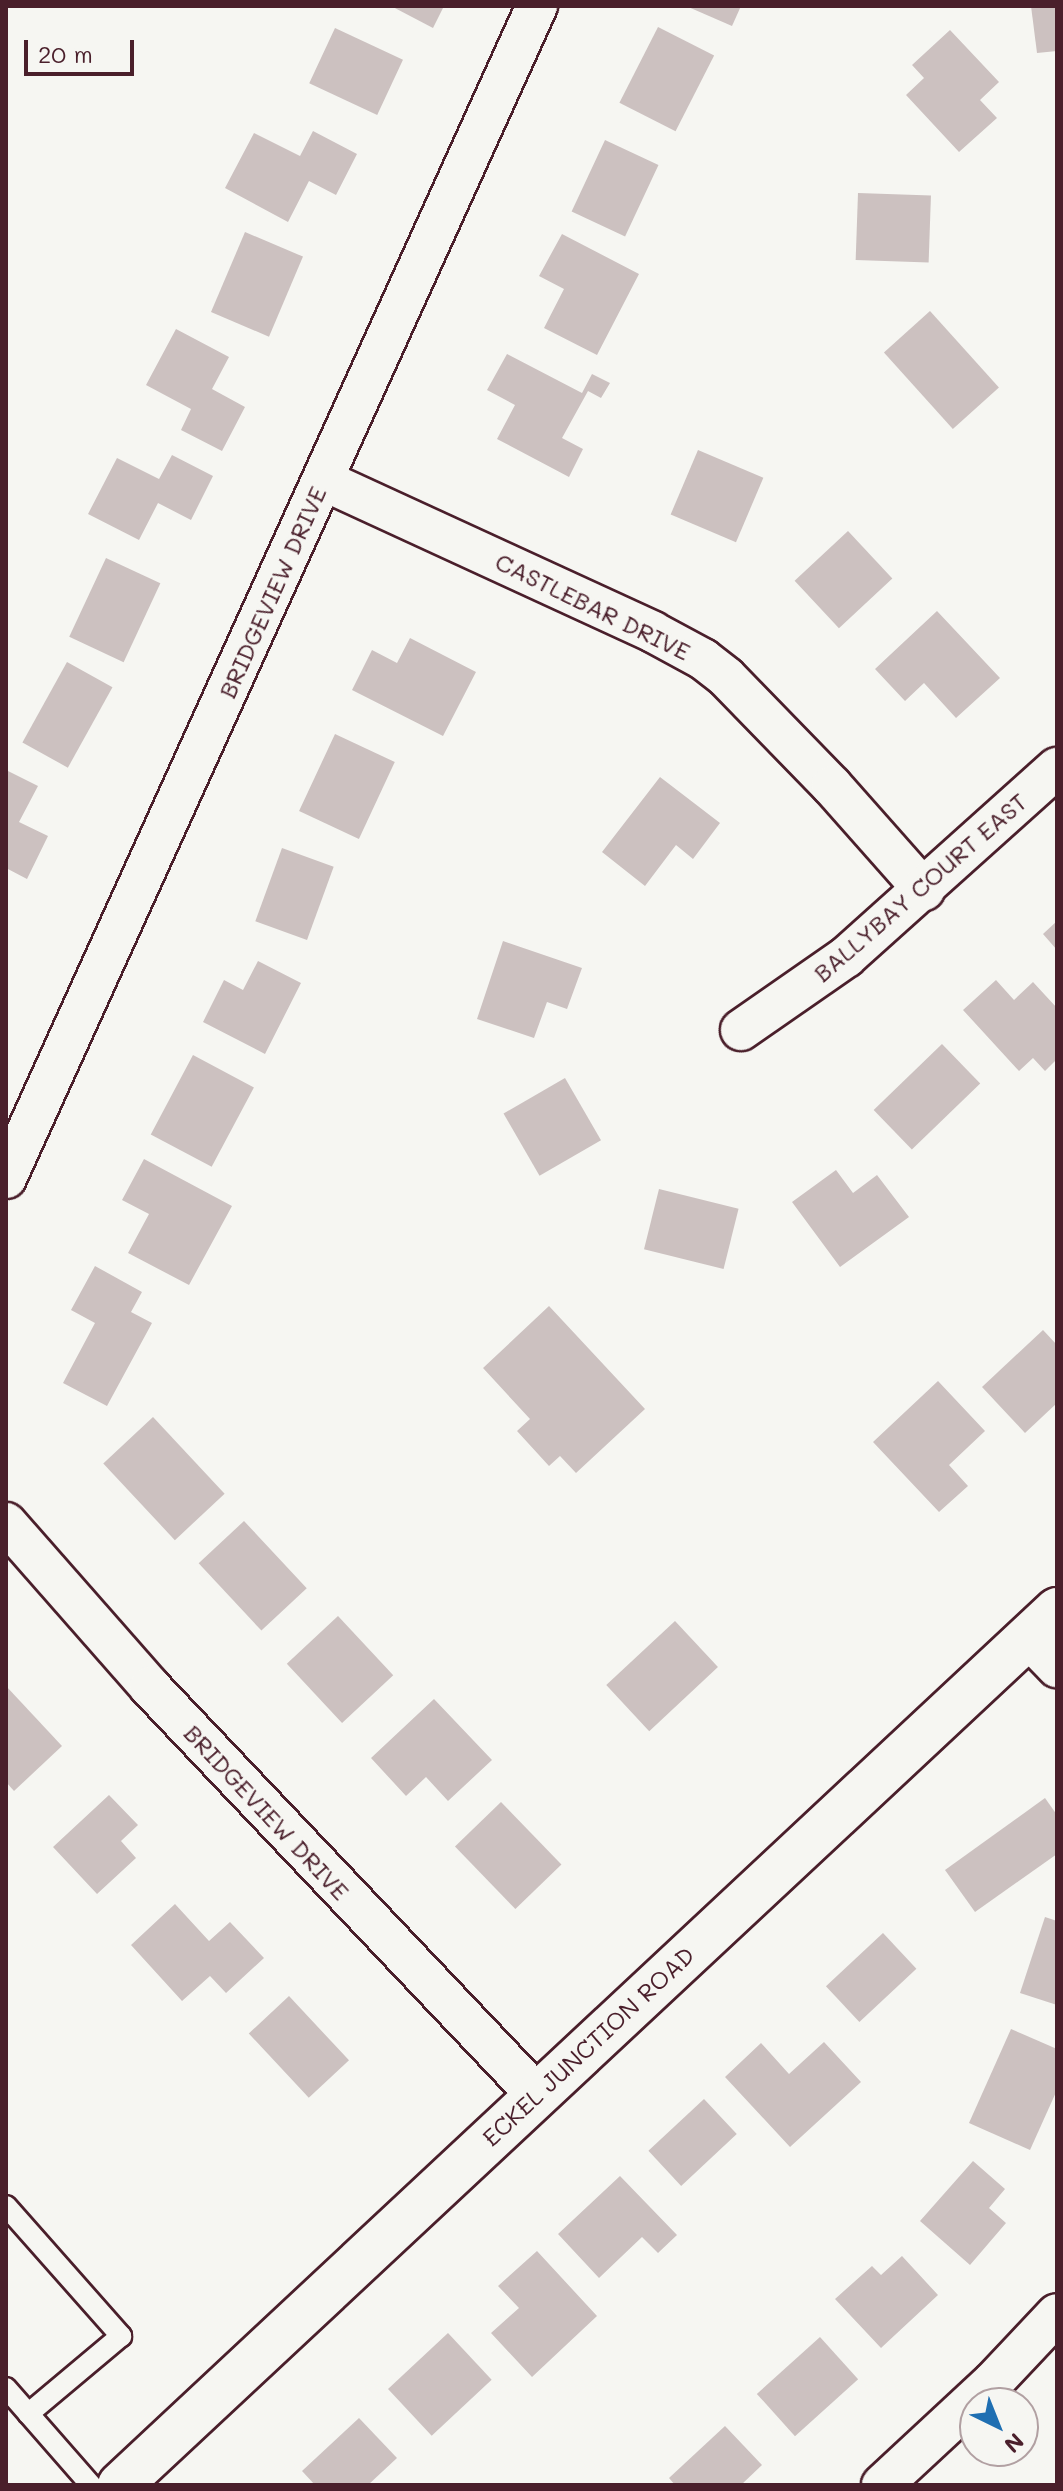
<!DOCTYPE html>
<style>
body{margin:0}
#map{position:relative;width:1063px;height:2491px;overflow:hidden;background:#f6f6f2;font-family:Mali,sans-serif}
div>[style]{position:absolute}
.building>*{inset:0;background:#ccc1c0;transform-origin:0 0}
.roads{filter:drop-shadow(2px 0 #4a1f2b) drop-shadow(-2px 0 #4a1f2b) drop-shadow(0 2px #4a1f2b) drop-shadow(0 -2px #4a1f2b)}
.service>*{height:20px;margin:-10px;padding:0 10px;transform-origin:10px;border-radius:10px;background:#f6f6f2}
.minor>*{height:40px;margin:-20px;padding:0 20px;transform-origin:20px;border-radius:20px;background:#f6f6f2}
.tertiary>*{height:44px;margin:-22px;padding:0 22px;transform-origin:22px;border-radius:22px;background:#f6f6f2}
span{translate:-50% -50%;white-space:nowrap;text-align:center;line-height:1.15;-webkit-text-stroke:6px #f6f6f2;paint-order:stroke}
.street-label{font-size:24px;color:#4a1f2b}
.frame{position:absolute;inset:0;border:8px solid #4a1f2b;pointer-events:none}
.north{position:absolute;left:959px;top:2387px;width:80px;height:80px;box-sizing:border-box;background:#f6f6f2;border:2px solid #b1a0a2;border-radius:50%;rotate:137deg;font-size:22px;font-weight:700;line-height:32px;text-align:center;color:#4a1f2b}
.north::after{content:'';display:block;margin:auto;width:28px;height:36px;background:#1f6fb2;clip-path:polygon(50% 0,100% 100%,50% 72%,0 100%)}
.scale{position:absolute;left:24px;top:40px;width:110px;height:36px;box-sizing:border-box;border:4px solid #4a1f2b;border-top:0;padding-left:10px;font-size:24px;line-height:28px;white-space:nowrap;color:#4a1f2b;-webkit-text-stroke:6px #f6f6f2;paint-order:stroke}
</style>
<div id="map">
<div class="building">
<div style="clip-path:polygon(391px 6px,444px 6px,433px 28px)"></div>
<div style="clip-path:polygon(686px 6px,741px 6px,732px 26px)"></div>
<div style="clip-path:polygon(1031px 6px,1057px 6px,1057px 51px,1037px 53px)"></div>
<div style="left:658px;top:27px;width:63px;height:85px;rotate:27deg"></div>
<div style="left:335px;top:28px;width:75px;height:61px;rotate:25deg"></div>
<div style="clip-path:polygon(950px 30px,999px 82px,980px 100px,997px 118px,959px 152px,906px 95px,924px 78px,912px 65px)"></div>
<div style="clip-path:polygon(313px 131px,357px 154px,336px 195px,309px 181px,288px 222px,225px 188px,254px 133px,300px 156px)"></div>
<div style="left:605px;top:140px;width:59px;height:79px;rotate:25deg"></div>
<div style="left:858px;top:193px;width:73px;height:67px;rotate:2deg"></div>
<div style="left:245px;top:232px;width:63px;height:87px;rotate:23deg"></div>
<div style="clip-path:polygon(562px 234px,639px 274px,597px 355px,544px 328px,564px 289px,539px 276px)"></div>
<div style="left:930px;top:311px;width:103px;height:62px;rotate:48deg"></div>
<div style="clip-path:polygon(176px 329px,229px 357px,212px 389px,245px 407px,222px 451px,181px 430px,191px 409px,146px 385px)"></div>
<div style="clip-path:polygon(507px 354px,582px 393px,592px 374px,610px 383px,601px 398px,588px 391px,562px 438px,583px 449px,569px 477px,497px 439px,515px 405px,487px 390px)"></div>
<div style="left:698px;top:450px;width:71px;height:70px;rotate:23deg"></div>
<div style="clip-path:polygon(172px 455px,213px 476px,191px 520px,158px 503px,139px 540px,88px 514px,117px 458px,159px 479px)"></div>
<div style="left:848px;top:531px;width:65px;height:73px;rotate:47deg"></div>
<div style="left:106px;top:558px;width:60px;height:87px;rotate:25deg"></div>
<div style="clip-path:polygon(937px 611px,1000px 678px,956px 718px,924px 683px,905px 701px,875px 669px)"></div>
<div style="clip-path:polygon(410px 638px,476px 672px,443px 736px,352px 690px,372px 650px,397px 663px)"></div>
<div style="left:67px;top:662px;width:52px;height:92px;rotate:29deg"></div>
<div style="left:335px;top:734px;width:66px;height:85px;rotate:25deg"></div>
<div style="clip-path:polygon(6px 770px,38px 786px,19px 822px,48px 836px,27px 879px,6px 868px)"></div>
<div style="clip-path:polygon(660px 777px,720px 823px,693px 859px,676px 845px,645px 886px,602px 852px)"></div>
<div style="left:282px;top:848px;width:55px;height:78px;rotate:20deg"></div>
<div style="clip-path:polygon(1057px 921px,1057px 950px,1043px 934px)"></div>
<div style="clip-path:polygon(503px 941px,582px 968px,567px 1009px,547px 1002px,534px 1038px,477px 1019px)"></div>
<div style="clip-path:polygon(258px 961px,301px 983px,265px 1054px,203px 1022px,224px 980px,243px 990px)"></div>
<div style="clip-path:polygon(996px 980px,1014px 1000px,1033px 982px,1057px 1008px,1057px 1059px,1045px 1071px,1033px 1058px,1019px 1071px,963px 1010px)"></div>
<div style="left:942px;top:1044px;width:55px;height:95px;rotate:46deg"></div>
<div style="left:193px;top:1055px;width:69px;height:90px;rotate:28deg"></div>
<div style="left:565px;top:1078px;width:72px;height:71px;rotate:60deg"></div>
<div style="clip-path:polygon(144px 1159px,232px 1206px,189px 1285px,128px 1253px,149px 1214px,122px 1200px)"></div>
<div style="clip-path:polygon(836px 1170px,853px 1193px,877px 1175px,909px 1217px,840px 1267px,792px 1202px)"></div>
<div style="left:659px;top:1189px;width:82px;height:62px;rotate:14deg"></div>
<div style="clip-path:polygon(95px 1266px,142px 1292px,131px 1312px,152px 1323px,107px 1406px,63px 1383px,95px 1323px,71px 1310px)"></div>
<div style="clip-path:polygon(549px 1306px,645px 1409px,576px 1473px,560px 1456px,549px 1466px,517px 1431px,530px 1419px,483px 1368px)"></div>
<div style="clip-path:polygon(1043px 1330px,1057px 1345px,1057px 1403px,1025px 1433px,982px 1387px)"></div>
<div style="clip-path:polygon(938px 1381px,985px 1431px,949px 1465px,968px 1486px,939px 1512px,873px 1442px)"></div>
<div style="left:153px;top:1417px;width:105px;height:68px;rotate:47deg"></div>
<div style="left:244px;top:1521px;width:92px;height:62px;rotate:47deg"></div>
<div style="left:338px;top:1616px;width:81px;height:70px;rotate:47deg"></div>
<div style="left:675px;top:1621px;width:63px;height:94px;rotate:47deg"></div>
<div style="clip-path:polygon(6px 1686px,62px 1746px,14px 1791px,6px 1782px)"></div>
<div style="clip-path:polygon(434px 1699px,492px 1760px,448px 1801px,426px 1777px,406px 1796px,371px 1758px)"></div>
<div style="clip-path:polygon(109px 1795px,138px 1825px,121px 1841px,136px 1858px,97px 1894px,53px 1847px)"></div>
<div style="clip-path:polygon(1045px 1798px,1057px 1815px,1057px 1854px,975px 1912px,945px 1870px)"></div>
<div style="left:501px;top:1802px;width:87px;height:64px;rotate:46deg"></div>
<div style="clip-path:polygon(175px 1904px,209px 1941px,230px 1922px,264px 1958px,226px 1993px,210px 1976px,182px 2001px,131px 1945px)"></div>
<div style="clip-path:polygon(1045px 1917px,1057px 1921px,1057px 2005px,1020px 1993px)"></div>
<div style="left:883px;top:1933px;width:49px;height:78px;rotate:47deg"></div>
<div style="left:289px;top:1996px;width:88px;height:55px;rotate:47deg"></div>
<div style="clip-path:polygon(1011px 2029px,1057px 2049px,1057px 2090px,1030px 2150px,969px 2123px)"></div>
<div style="clip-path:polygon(824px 2042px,861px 2082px,790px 2147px,725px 2077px,761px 2043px,789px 2074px)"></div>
<div style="left:704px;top:2099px;width:48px;height:76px;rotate:47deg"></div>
<div style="clip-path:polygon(973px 2161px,1005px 2189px,989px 2208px,1006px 2223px,970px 2265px,920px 2221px)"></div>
<div style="clip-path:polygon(620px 2176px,677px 2235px,658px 2253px,642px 2237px,599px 2278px,558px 2234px)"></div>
<div style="clip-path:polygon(537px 2251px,597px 2316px,532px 2377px,491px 2333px,519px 2308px,498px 2286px)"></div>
<div style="clip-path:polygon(902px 2256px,938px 2295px,881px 2348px,835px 2299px,872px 2266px,881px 2275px)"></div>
<div style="left:448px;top:2333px;width:64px;height:82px;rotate:47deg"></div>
<div style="left:820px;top:2337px;width:57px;height:85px;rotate:48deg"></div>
<div style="clip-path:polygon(359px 2418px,397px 2458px,368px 2485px,315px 2485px,302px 2471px)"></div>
<div style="clip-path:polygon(725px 2426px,762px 2465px,741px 2485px,675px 2485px,669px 2478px)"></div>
</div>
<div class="roads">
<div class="service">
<div style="left:6px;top:2206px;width:174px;rotate:48.5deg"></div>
<div style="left:121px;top:2336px;width:121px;rotate:140deg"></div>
<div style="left:6px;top:2388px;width:129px;rotate:48.8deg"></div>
</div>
<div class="minor">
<div style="left:323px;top:480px;width:363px;rotate:24.7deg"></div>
<div style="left:653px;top:632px;width:57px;rotate:28.4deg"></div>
<div style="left:703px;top:659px;width:29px;rotate:38deg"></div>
<div style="left:726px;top:677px;width:152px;rotate:45.8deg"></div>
<div style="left:832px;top:786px;width:139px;rotate:48.5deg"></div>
<div style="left:741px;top:1030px;width:128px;rotate:-34.8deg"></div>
<div style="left:846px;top:957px;width:283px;rotate:-41.9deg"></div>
<div style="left:6px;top:1178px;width:1287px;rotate:-65.63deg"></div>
<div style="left:6px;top:1523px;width:218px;rotate:48.7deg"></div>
<div style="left:150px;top:1687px;width:561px;rotate:46.52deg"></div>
<div style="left:1028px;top:1637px;width:42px;rotate:46deg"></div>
<div style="left:882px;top:2485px;width:151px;rotate:-42.9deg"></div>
<div style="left:993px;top:2382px;width:93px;rotate:-46.7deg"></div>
</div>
<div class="tertiary">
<div style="left:120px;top:2485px;width:1282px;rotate:-43.04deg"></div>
</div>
</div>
<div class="street-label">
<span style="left:272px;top:592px;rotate:-66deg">BRIDGEVIEW DRIVE</span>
<span style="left:593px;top:606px;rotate:26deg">CASTLEBAR DRIVE</span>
<span style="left:920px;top:887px;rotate:-41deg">BALLYBAY COURT EAST</span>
<span style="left:267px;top:1812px;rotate:47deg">BRIDGEVIEW DRIVE</span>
<span style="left:588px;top:2046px;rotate:-43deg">ECKEL JUNCTION ROAD</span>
</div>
<div class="frame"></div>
<div class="north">N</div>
<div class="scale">20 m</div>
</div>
